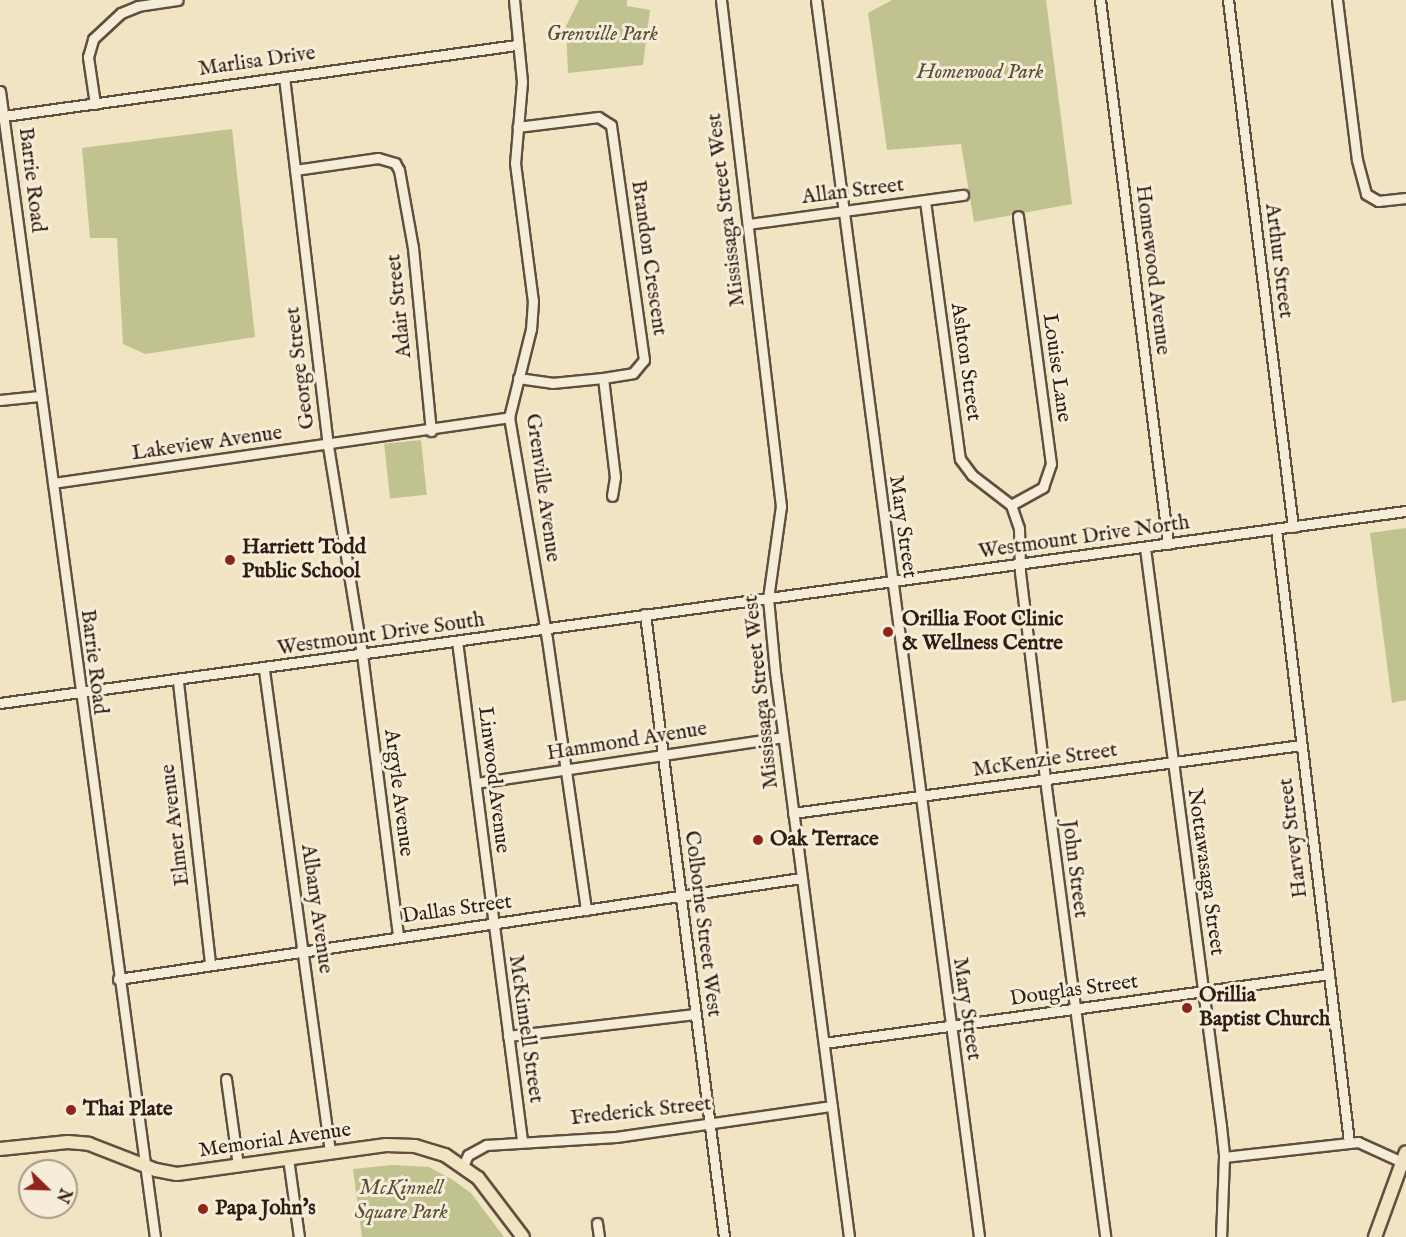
<!DOCTYPE html>
<style>
body{margin:0}
#map{position:relative;width:1406px;height:1237px;overflow:hidden;background:#f1e4c3;font-family:"IM FELL English",serif}
div>[style]{position:absolute}
.green>*{inset:0;background:#c0c28f;transform-origin:0 0}
.roads{filter:drop-shadow(2px 0 #604f40) drop-shadow(-2px 0 #604f40) drop-shadow(0 2px #604f40) drop-shadow(0 -2px #604f40)}
.minor>*{height:9px;margin:-4.5px;padding:0 4.5px;transform-origin:4.5px;border-radius:4.5px;background:#f6edd8}
.major>*{height:12px;margin:-6px;padding:0 6px;transform-origin:6px;border-radius:6px;background:#f1e4c3}
.dots>*{width:16px;height:16px;translate:-50% -50%;box-sizing:border-box;border:3px solid #f6edd8;border-radius:50%}
span{translate:-50% -50%;white-space:nowrap;text-align:center;line-height:1.15;-webkit-text-stroke:6px #f6edd8;paint-order:stroke}
.park-label{font-size:21px;color:#5a4f39;font-style:italic}
.street-label{font-size:21px;color:#2f1d14}
.poi-label{font-size:21px;color:#2f1d14;font-weight:700}
.left{translate:0 -50%;text-align:left}
.north{position:absolute;left:18px;top:1159px;width:60px;height:60px;box-sizing:border-box;background:#f6edd8;border:2px solid #a69a8a;border-radius:50%;rotate:113deg;font-size:16px;font-weight:700;line-height:24px;text-align:center;color:#2f1d14}
.north::after{content:'';display:block;margin:auto;width:21px;height:27px;background:#8f2418;clip-path:polygon(50% 0,100% 100%,50% 72%,0 100%)}
</style>
<div id="map">
<div class="green">
<div style="clip-path:polygon(579px 0,627px 0,627px 6px,650px 10px,643px 65px,568px 73px,566px 26px)"></div>
<div style="clip-path:polygon(892px 0,1046px 0,1072px 204px,974px 222px,961px 144px,887px 150px,868px 13px)"></div>
<div style="clip-path:polygon(232px 129px,255px 337px,145px 354px,123px 344px,117px 238px,90px 238px,82px 148px)"></div>
<div style="left:421px;top:440px;width:55px;height:37px;rotate:84deg"></div>
<div style="clip-path:polygon(1406px 528px,1406px 700px,1392px 703px,1370px 533px)"></div>
<div style="clip-path:polygon(392px 1165px,429px 1167px,453px 1180px,471px 1193px,504px 1237px,362px 1237px,353px 1169px)"></div>
</div>
<div class="roads">
<div class="minor">
<div style="left:514px;top:0;width:82px;rotate:84.4deg"></div>
<div style="left:522px;top:82px;width:81px;rotate:94.9deg"></div>
<div style="left:515px;top:163px;width:139px;rotate:82.6deg"></div>
<div style="left:533px;top:301px;width:28px;rotate:94deg"></div>
<div style="left:531px;top:329px;width:91px;rotate:104deg"></div>
<div style="left:509px;top:417px;width:225px;rotate:80.3deg"></div>
<div style="left:547px;top:639px;width:274px;rotate:81.8deg"></div>
<div style="left:721px;top:0;width:510px;rotate:83.24deg"></div>
<div style="left:781px;top:506px;width:93px;rotate:98deg"></div>
<div style="left:768px;top:598px;width:74px;rotate:84.6deg"></div>
<div style="left:775px;top:672px;width:570px;rotate:82.54deg"></div>
<div style="left:816px;top:0;width:1248px;rotate:82.49deg"></div>
<div style="left:1100px;top:0;width:548px;rotate:82.87deg"></div>
<div style="left:1228px;top:0;width:531px;rotate:82.97deg"></div>
<div style="left:1337px;top:0;width:161px;rotate:82.9deg"></div>
<div style="left:1357px;top:160px;width:35px;rotate:75deg"></div>
<div style="left:1366px;top:194px;width:14px;rotate:30deg"></div>
<div style="left:1378px;top:201px;width:28px;rotate:-6deg"></div>
<div style="left:284px;top:77px;width:372px;rotate:83.2deg"></div>
<div style="left:328px;top:446px;width:211px;rotate:80.7deg"></div>
<div style="left:362px;top:654px;width:284px;rotate:82.7deg"></div>
<div style="left:0;top:91px;width:1156px;rotate:82.3deg"></div>
<div style="left:95px;top:104px;width:48px;rotate:-98.5deg"></div>
<div style="left:88px;top:57px;width:19px;rotate:-74deg"></div>
<div style="left:93px;top:39px;width:38px;rotate:-43deg"></div>
<div style="left:121px;top:13px;width:18px;rotate:-22deg"></div>
<div style="left:138px;top:6px;width:40px;rotate:-8.5deg"></div>
<div style="left:4px;top:116px;width:517px;rotate:-7.89deg"></div>
<div style="left:295px;top:170px;width:84px;rotate:-8.2deg"></div>
<div style="left:378px;top:158px;width:18px;rotate:16deg"></div>
<div style="left:395px;top:163px;width:8px;rotate:60deg"></div>
<div style="left:399px;top:170px;width:79px;rotate:79.8deg"></div>
<div style="left:413px;top:248px;width:184px;rotate:84.4deg"></div>
<div style="left:925px;top:201px;width:260px;rotate:82.3deg"></div>
<div style="left:960px;top:459px;width:20px;rotate:53deg"></div>
<div style="left:972px;top:475px;width:49px;rotate:37.6deg"></div>
<div style="left:1011px;top:505px;width:24px;rotate:71deg"></div>
<div style="left:1019px;top:528px;width:44px;rotate:88.7deg"></div>
<div style="left:1020px;top:572px;width:209px;rotate:83.1deg"></div>
<div style="left:1045px;top:779px;width:462px;rotate:82.5deg"></div>
<div style="left:748px;top:224px;width:217px;rotate:-7.7deg"></div>
<div style="left:518px;top:378px;width:34px;rotate:8deg"></div>
<div style="left:552px;top:383px;width:51px;rotate:-5.6deg"></div>
<div style="left:603px;top:378px;width:30px;rotate:-9deg"></div>
<div style="left:633px;top:373px;width:17px;rotate:-50deg"></div>
<div style="left:644px;top:360px;width:237px;rotate:-98deg"></div>
<div style="left:611px;top:125px;width:15px;rotate:-148deg"></div>
<div style="left:598px;top:117px;width:81px;rotate:172.9deg"></div>
<div style="left:603px;top:378px;width:100px;rotate:83.1deg"></div>
<div style="left:615px;top:477px;width:19px;rotate:99deg"></div>
<div style="left:0;top:400px;width:39px;rotate:-6deg"></div>
<div style="left:53px;top:483px;width:461px;rotate:-8.2deg"></div>
<div style="left:1011px;top:505px;width:37px;rotate:-29deg"></div>
<div style="left:1043px;top:487px;width:24px;rotate:-71deg"></div>
<div style="left:1051px;top:464px;width:250px;rotate:-97.6deg"></div>
<div style="left:1276px;top:529px;width:617px;rotate:83.21deg"></div>
<div style="left:1145px;top:548px;width:583px;rotate:82.51deg"></div>
<div style="left:1221px;top:1126px;width:31px;rotate:84deg"></div>
<div style="left:1224px;top:1157px;width:80px;rotate:92.1deg"></div>
<div style="left:645px;top:614px;width:628px;rotate:82.77deg"></div>
<div style="left:457px;top:641px;width:503px;rotate:82.58deg"></div>
<div style="left:264px;top:670px;width:487px;rotate:82.2deg"></div>
<div style="left:178px;top:682px;width:284px;rotate:83.5deg"></div>
<div style="left:0;top:703px;width:1419px;rotate:-7.78deg"></div>
<div style="left:476px;top:783px;width:310px;rotate:-8.5deg"></div>
<div style="left:793px;top:813px;width:513px;rotate:-7.62deg"></div>
<div style="left:118px;top:979px;width:690px;rotate:-8.41deg"></div>
<div style="left:508px;top:1036px;width:188px;rotate:-6.7deg"></div>
<div style="left:824px;top:1043px;width:510px;rotate:-7.78deg"></div>
<div style="left:226px;top:1079px;width:88px;rotate:82.1deg"></div>
<div style="left:1224px;top:1157px;width:135px;rotate:-6.4deg"></div>
<div style="left:1358px;top:1142px;width:48px;rotate:24.4deg"></div>
<div style="left:288px;top:1158px;width:80px;rotate:82.1deg"></div>
<div style="left:463px;top:1166px;width:12px;rotate:-66deg"></div>
<div style="left:468px;top:1155px;width:21px;rotate:-29deg"></div>
<div style="left:486px;top:1145px;width:130px;rotate:-3.5deg"></div>
<div style="left:616px;top:1137px;width:218px;rotate:-8.2deg"></div>
<div style="left:597px;top:1223px;width:14px;rotate:82deg"></div>
</div>
<div class="major">
<div style="left:0;top:1149px;width:68px;rotate:-5.9deg"></div>
<div style="left:68px;top:1142px;width:21px;rotate:5deg"></div>
<div style="left:89px;top:1144px;width:72px;rotate:21.2deg"></div>
<div style="left:156px;top:1170px;width:21px;rotate:11deg"></div>
<div style="left:177px;top:1174px;width:211px;rotate:-7.9deg"></div>
<div style="left:386px;top:1145px;width:29px;rotate:2deg"></div>
<div style="left:415px;top:1146px;width:31px;rotate:17deg"></div>
<div style="left:445px;top:1155px;width:40px;rotate:34.9deg"></div>
<div style="left:478px;top:1178px;width:74px;rotate:52.7deg"></div>
<div style="left:1375px;top:1237px;width:90px;rotate:-70deg"></div>
</div>
</div>
<div class="dots">
<div style="left:230px;top:560px;background:#8f2418"></div>
<div style="left:888px;top:632px;background:#8f2418"></div>
<div style="left:758px;top:840px;background:#8f2418"></div>
<div style="left:1187px;top:1008px;background:#8f2418"></div>
<div style="left:71px;top:1110px;background:#8f2418"></div>
<div style="left:203px;top:1209px;background:#8f2418"></div>
</div>
<div class="park-label">
<span style="left:602px;top:35px">Grenville Park</span>
<span style="left:980px;top:73px">Homewood Park</span>
<span style="left:401px;top:1201px">McKinnell<br>Square Park</span>
</div>
<div class="street-label">
<span style="left:257px;top:62px;rotate:-8deg">Marlisa Drive</span>
<span style="left:31px;top:180px;rotate:83deg">Barrie Road</span>
<span style="left:853px;top:192px;rotate:-7deg">Allan Street</span>
<span style="left:727px;top:210px;rotate:-97deg">Mississaga Street West</span>
<span style="left:648px;top:258px;rotate:82deg">Brandon Crescent</span>
<span style="left:1278px;top:261px;rotate:83deg">Arthur Street</span>
<span style="left:1152px;top:270px;rotate:83deg">Homewood Avenue</span>
<span style="left:400px;top:306px;rotate:-96deg">Adair Street</span>
<span style="left:965px;top:362px;rotate:82deg">Ashton Street</span>
<span style="left:301px;top:368px;rotate:-97deg">George Street</span>
<span style="left:1056px;top:368px;rotate:82deg">Louise Lane</span>
<span style="left:207px;top:444px;rotate:-8deg">Lakeview Avenue</span>
<span style="left:542px;top:488px;rotate:82deg">Grenville Avenue</span>
<span style="left:902px;top:527px;rotate:82deg">Mary Street</span>
<span style="left:1084px;top:538px;rotate:-8deg">Westmount Drive North</span>
<span style="left:381px;top:635px;rotate:-8deg">Westmount Drive South</span>
<span style="left:93px;top:662px;rotate:83deg">Barrie Road</span>
<span style="left:762px;top:692px;rotate:-96deg">Mississaga Street West</span>
<span style="left:627px;top:742px;rotate:-9deg">Hammond Avenue</span>
<span style="left:1045px;top:761px;rotate:-8deg">McKenzie Street</span>
<span style="left:493px;top:780px;rotate:83deg">Linwood Avenue</span>
<span style="left:398px;top:793px;rotate:83deg">Argyle Avenue</span>
<span style="left:176px;top:825px;rotate:-97deg">Elmer Avenue</span>
<span style="left:1294px;top:838px;rotate:-97deg">Harvey Street</span>
<span style="left:1074px;top:869px;rotate:83deg">John Street</span>
<span style="left:1205px;top:872px;rotate:82deg">Nottawasaga Street</span>
<span style="left:316px;top:909px;rotate:82deg">Albany Avenue</span>
<span style="left:457px;top:910px;rotate:-8deg">Dallas Street</span>
<span style="left:702px;top:924px;rotate:83deg">Colborne Street West</span>
<span style="left:1074px;top:991px;rotate:-8deg">Douglas Street</span>
<span style="left:966px;top:1009px;rotate:82deg">Mary Street</span>
<span style="left:525px;top:1029px;rotate:82deg">McKinnell Street</span>
<span style="left:641px;top:1112px;rotate:-6deg">Frederick Street</span>
<span style="left:275px;top:1141px;rotate:-8deg">Memorial Avenue</span>
</div>
<div class="poi-label">
<span class="left" style="left:242px;top:560px">Harriett Todd<br>Public School</span>
<span class="left" style="left:902px;top:632px">Orillia Foot Clinic<br>&amp; Wellness Centre</span>
<span class="left" style="left:770px;top:840px">Oak Terrace</span>
<span class="left" style="left:1199px;top:1008px">Orillia<br>Baptist Church</span>
<span class="left" style="left:83px;top:1110px">Thai Plate</span>
<span class="left" style="left:215px;top:1209px">Papa John's</span>
</div>
<div class="north">N</div>
</div>
